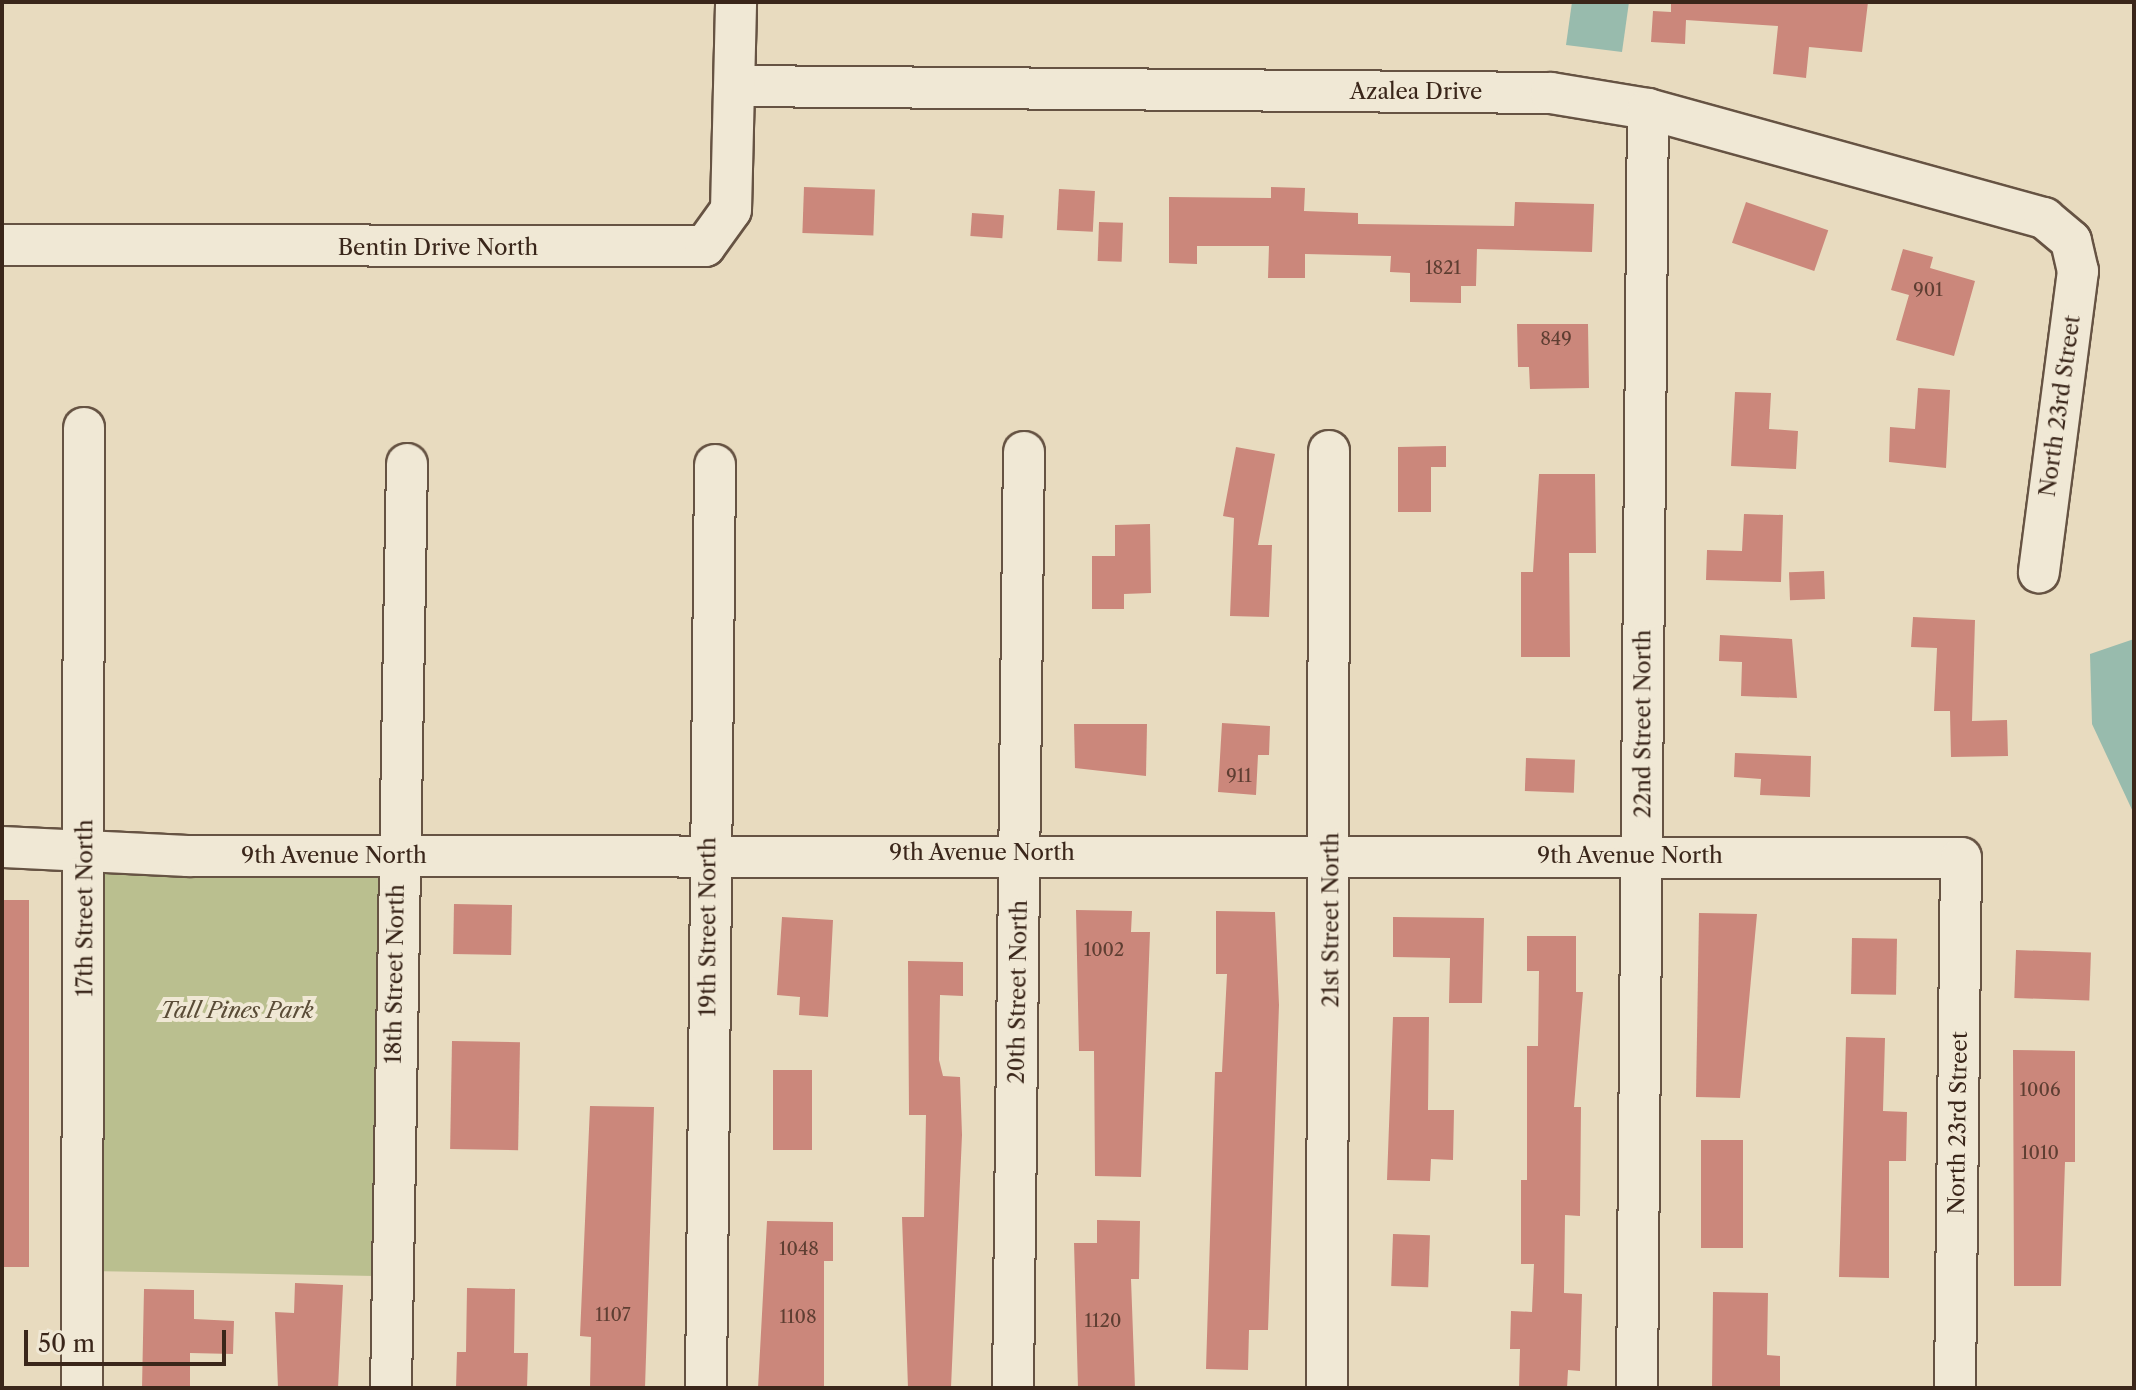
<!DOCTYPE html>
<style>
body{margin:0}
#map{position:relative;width:2136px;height:1390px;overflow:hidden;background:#e8dbbf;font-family:"Libre Caslon Text",serif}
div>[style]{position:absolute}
.green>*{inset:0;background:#babf8f;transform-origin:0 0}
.water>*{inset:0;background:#98bbad}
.building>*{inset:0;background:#cb877b;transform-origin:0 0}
.roads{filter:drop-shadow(2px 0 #665343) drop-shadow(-2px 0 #665343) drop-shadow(0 2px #665343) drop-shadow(0 -2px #665343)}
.minor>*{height:40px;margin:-20px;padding:0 20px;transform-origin:20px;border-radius:20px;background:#f0e8d5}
span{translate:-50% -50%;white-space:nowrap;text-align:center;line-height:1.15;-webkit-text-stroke:8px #f0e8d5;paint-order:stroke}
.number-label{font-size:18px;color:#5e3e32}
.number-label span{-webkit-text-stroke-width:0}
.street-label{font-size:22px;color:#3a261a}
.park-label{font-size:22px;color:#5a4c37;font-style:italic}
.frame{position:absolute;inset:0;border:4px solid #3a261a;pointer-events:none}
.scale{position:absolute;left:24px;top:1330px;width:202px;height:36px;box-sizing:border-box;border:4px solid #3a261a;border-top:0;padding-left:10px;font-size:24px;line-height:28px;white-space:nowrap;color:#3a261a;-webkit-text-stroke:6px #f0e8d5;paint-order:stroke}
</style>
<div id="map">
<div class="green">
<div style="left:95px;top:866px;width:287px;height:405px;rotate:1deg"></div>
</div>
<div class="water">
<div style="clip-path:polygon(1572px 2px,1629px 2px,1622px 52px,1566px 45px)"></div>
<div style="clip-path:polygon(2134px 639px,2134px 814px,2092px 724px,2090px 654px)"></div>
</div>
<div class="building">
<div style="clip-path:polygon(1671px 2px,1868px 2px,1862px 52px,1809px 47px,1806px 78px,1773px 74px,1778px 26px,1686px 20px,1685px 44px,1651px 42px,1653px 11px,1671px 12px)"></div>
<div style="left:804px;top:187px;width:71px;height:46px;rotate:2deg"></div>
<div style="clip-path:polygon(1271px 187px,1305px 188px,1304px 211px,1358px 213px,1358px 224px,1514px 226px,1515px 202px,1594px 204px,1592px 252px,1477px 249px,1476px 286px,1461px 286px,1461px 303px,1410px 302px,1410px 273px,1390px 272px,1391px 256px,1305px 254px,1305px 278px,1268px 278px,1269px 246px,1197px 246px,1197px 264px,1169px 263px,1169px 197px,1271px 198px)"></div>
<div style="left:1059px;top:189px;width:36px;height:41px;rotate:3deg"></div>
<div style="left:1746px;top:202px;width:87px;height:43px;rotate:19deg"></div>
<div style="left:972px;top:213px;width:32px;height:23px;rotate:4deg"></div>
<div style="left:1099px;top:222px;width:24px;height:39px;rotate:2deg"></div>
<div style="clip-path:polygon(1903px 249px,1933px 257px,1930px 268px,1975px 281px,1954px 356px,1896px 340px,1909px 295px,1891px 290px)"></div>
<div style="clip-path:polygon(1517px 324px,1588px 324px,1589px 388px,1530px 389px,1529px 367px,1518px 367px)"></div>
<div style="clip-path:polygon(1918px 388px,1950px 390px,1946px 468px,1889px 462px,1890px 427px,1915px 429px)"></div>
<div style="clip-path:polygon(1735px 392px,1771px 393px,1769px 429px,1798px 431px,1796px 469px,1731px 466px)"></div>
<div style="clip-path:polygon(1446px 446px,1446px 467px,1431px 467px,1431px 512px,1398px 512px,1398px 447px)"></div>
<div style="clip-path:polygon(1236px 447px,1275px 454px,1258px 545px,1272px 545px,1269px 617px,1230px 616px,1234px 518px,1223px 516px)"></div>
<div style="clip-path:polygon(1539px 474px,1595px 474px,1596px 553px,1569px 553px,1570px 657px,1521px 657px,1521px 572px,1533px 572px)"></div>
<div style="clip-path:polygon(1744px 514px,1783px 515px,1781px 582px,1706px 580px,1707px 550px,1742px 551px)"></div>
<div style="clip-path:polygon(1150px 524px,1151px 593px,1124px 594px,1124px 609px,1092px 609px,1092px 556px,1115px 556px,1115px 525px)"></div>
<div style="left:1824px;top:571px;width:28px;height:35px;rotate:88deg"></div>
<div style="clip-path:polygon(1913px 617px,1975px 620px,1972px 721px,2007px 720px,2008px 756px,1951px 757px,1950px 711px,1934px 711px,1937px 648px,1911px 647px)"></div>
<div style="clip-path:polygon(1720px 635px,1792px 639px,1797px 698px,1741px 696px,1742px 662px,1719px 661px)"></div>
<div style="clip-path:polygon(1222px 723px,1270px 726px,1269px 755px,1258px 755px,1256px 795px,1218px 792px)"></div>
<div style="clip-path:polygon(1074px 724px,1147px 724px,1146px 776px,1075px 768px)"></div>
<div style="clip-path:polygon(1735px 753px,1811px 756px,1810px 797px,1760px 795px,1761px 779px,1734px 777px)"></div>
<div style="left:1526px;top:758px;width:49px;height:33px;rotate:2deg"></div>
<div style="left:2px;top:900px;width:27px;height:367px"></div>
<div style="left:454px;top:904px;width:58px;height:50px;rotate:1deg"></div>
<div style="clip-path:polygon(1076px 910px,1132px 911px,1131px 932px,1150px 932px,1141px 1177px,1095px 1176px,1094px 1051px,1079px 1051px)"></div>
<div style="clip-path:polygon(1216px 911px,1275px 912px,1279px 1005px,1268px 1330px,1249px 1330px,1248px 1370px,1206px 1369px,1215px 1072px,1222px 1072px,1227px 974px,1216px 974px)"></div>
<div style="clip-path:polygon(1699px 913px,1757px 914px,1740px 1098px,1696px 1097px)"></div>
<div style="clip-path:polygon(782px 917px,833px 920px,828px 1017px,799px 1015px,800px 997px,777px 995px)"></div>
<div style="clip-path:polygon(1393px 917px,1484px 918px,1482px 1003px,1449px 1003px,1450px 958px,1393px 957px)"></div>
<div style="clip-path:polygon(1527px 936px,1576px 936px,1576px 992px,1583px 992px,1574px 1107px,1581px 1107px,1580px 1216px,1565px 1215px,1564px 1293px,1582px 1294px,1580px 1371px,1568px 1370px,1567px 1388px,1519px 1388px,1520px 1349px,1510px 1349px,1511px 1311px,1532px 1312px,1534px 1264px,1521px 1264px,1521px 1180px,1527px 1180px,1527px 1046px,1538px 1046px,1539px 971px,1527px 971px)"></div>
<div style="left:1852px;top:938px;width:45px;height:56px;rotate:1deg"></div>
<div style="left:2016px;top:950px;width:75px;height:48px;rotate:2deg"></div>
<div style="clip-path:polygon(908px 961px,963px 962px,963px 996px,940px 995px,939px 1060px,943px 1076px,960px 1077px,962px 1135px,951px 1388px,908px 1388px,902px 1217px,924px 1217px,926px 1115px,909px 1115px)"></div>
<div style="clip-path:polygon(1393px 1017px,1429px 1017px,1428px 1110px,1454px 1110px,1453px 1160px,1431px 1159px,1430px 1181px,1387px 1180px)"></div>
<div style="clip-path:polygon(1846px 1037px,1885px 1038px,1883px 1111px,1907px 1112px,1906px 1161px,1889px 1161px,1889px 1278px,1839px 1277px)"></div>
<div style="left:452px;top:1041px;width:68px;height:108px;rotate:1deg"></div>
<div style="clip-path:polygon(2013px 1050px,2075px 1051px,2075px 1162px,2065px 1162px,2061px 1286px,2014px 1286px)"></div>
<div style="left:773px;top:1070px;width:39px;height:80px"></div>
<div style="clip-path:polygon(590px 1106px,654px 1107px,645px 1388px,590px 1388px,591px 1337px,580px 1336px)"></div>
<div style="left:1701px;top:1140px;width:42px;height:108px"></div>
<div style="clip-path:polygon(1097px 1220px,1140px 1221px,1139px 1279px,1131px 1279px,1135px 1388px,1078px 1388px,1074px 1243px,1097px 1243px)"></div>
<div style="clip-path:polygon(767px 1221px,833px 1222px,833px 1261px,824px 1261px,824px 1388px,758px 1388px)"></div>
<div style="left:1393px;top:1234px;width:37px;height:52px;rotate:2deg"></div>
<div style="clip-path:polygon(295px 1283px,343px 1285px,338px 1388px,278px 1388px,275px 1312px,294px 1313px)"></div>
<div style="clip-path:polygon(467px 1288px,515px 1289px,514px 1353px,528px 1353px,527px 1388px,456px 1388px,457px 1352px,466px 1352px)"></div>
<div style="clip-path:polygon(144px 1289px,194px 1290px,194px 1319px,234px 1321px,233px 1354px,190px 1353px,190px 1388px,142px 1388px)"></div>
<div style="clip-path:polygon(1713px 1292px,1768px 1293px,1767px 1355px,1780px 1356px,1780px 1388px,1712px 1388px)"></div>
</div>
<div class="roads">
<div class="minor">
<div style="left:736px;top:86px;width:815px;rotate:0.49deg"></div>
<div style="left:1551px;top:93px;width:98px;rotate:9.4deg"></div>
<div style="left:1648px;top:109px;width:411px;rotate:15.4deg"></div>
<div style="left:2044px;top:218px;width:35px;rotate:40deg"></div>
<div style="left:2071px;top:241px;width:31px;rotate:77deg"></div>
<div style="left:2078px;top:271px;width:304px;rotate:97.4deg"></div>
<div style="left:2px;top:245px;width:703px;rotate:0.08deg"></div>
<div style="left:705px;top:246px;width:44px;rotate:-54.2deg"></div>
<div style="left:731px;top:210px;width:208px;rotate:-88.6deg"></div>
<div style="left:2px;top:847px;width:186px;rotate:2.8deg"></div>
<div style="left:188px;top:856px;width:1773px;rotate:0.06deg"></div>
<div style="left:1961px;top:858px;width:530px;rotate:90.65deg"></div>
<div style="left:82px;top:1388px;width:960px;rotate:-89.88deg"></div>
<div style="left:391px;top:1388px;width:924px;rotate:-89.01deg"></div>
<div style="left:706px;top:1388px;width:923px;rotate:-89.44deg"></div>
<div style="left:1013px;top:1388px;width:936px;rotate:-89.33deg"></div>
<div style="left:1327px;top:1388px;width:937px;rotate:-89.88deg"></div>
<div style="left:1637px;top:1388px;width:1279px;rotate:-89.51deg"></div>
</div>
</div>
<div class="number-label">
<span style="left:1443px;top:268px">1821</span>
<span style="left:1928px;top:290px">901</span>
<span style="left:1556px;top:339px">849</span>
<span style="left:1239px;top:776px">911</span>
<span style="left:1104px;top:950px">1002</span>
<span style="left:2040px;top:1090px">1006</span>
<span style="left:2040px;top:1153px">1010</span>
<span style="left:799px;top:1249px">1048</span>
<span style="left:613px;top:1315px">1107</span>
<span style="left:798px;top:1317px">1108</span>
<span style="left:1103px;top:1321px">1120</span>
</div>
<div class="street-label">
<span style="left:1416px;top:92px">Azalea Drive</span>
<span style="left:438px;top:248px">Bentin Drive North</span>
<span style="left:2060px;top:406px;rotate:-82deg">North 23rd Street</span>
<span style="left:1643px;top:724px;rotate:-90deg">22nd Street North</span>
<span style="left:982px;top:853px">9th Avenue North</span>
<span style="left:334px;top:856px">9th Avenue North</span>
<span style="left:1630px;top:856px">9th Avenue North</span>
<span style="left:85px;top:908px;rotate:-90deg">17th Street North</span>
<span style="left:1331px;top:920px;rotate:-90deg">21st Street North</span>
<span style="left:708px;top:927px;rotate:-90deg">19th Street North</span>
<span style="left:395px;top:974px;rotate:-89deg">18th Street North</span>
<span style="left:1018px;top:992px;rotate:-89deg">20th Street North</span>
<span style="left:1958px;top:1123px;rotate:-89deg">North 23rd Street</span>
</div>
<div class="park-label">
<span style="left:237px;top:1011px">Tall Pines Park</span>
</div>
<div class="frame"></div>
<div class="scale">50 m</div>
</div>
